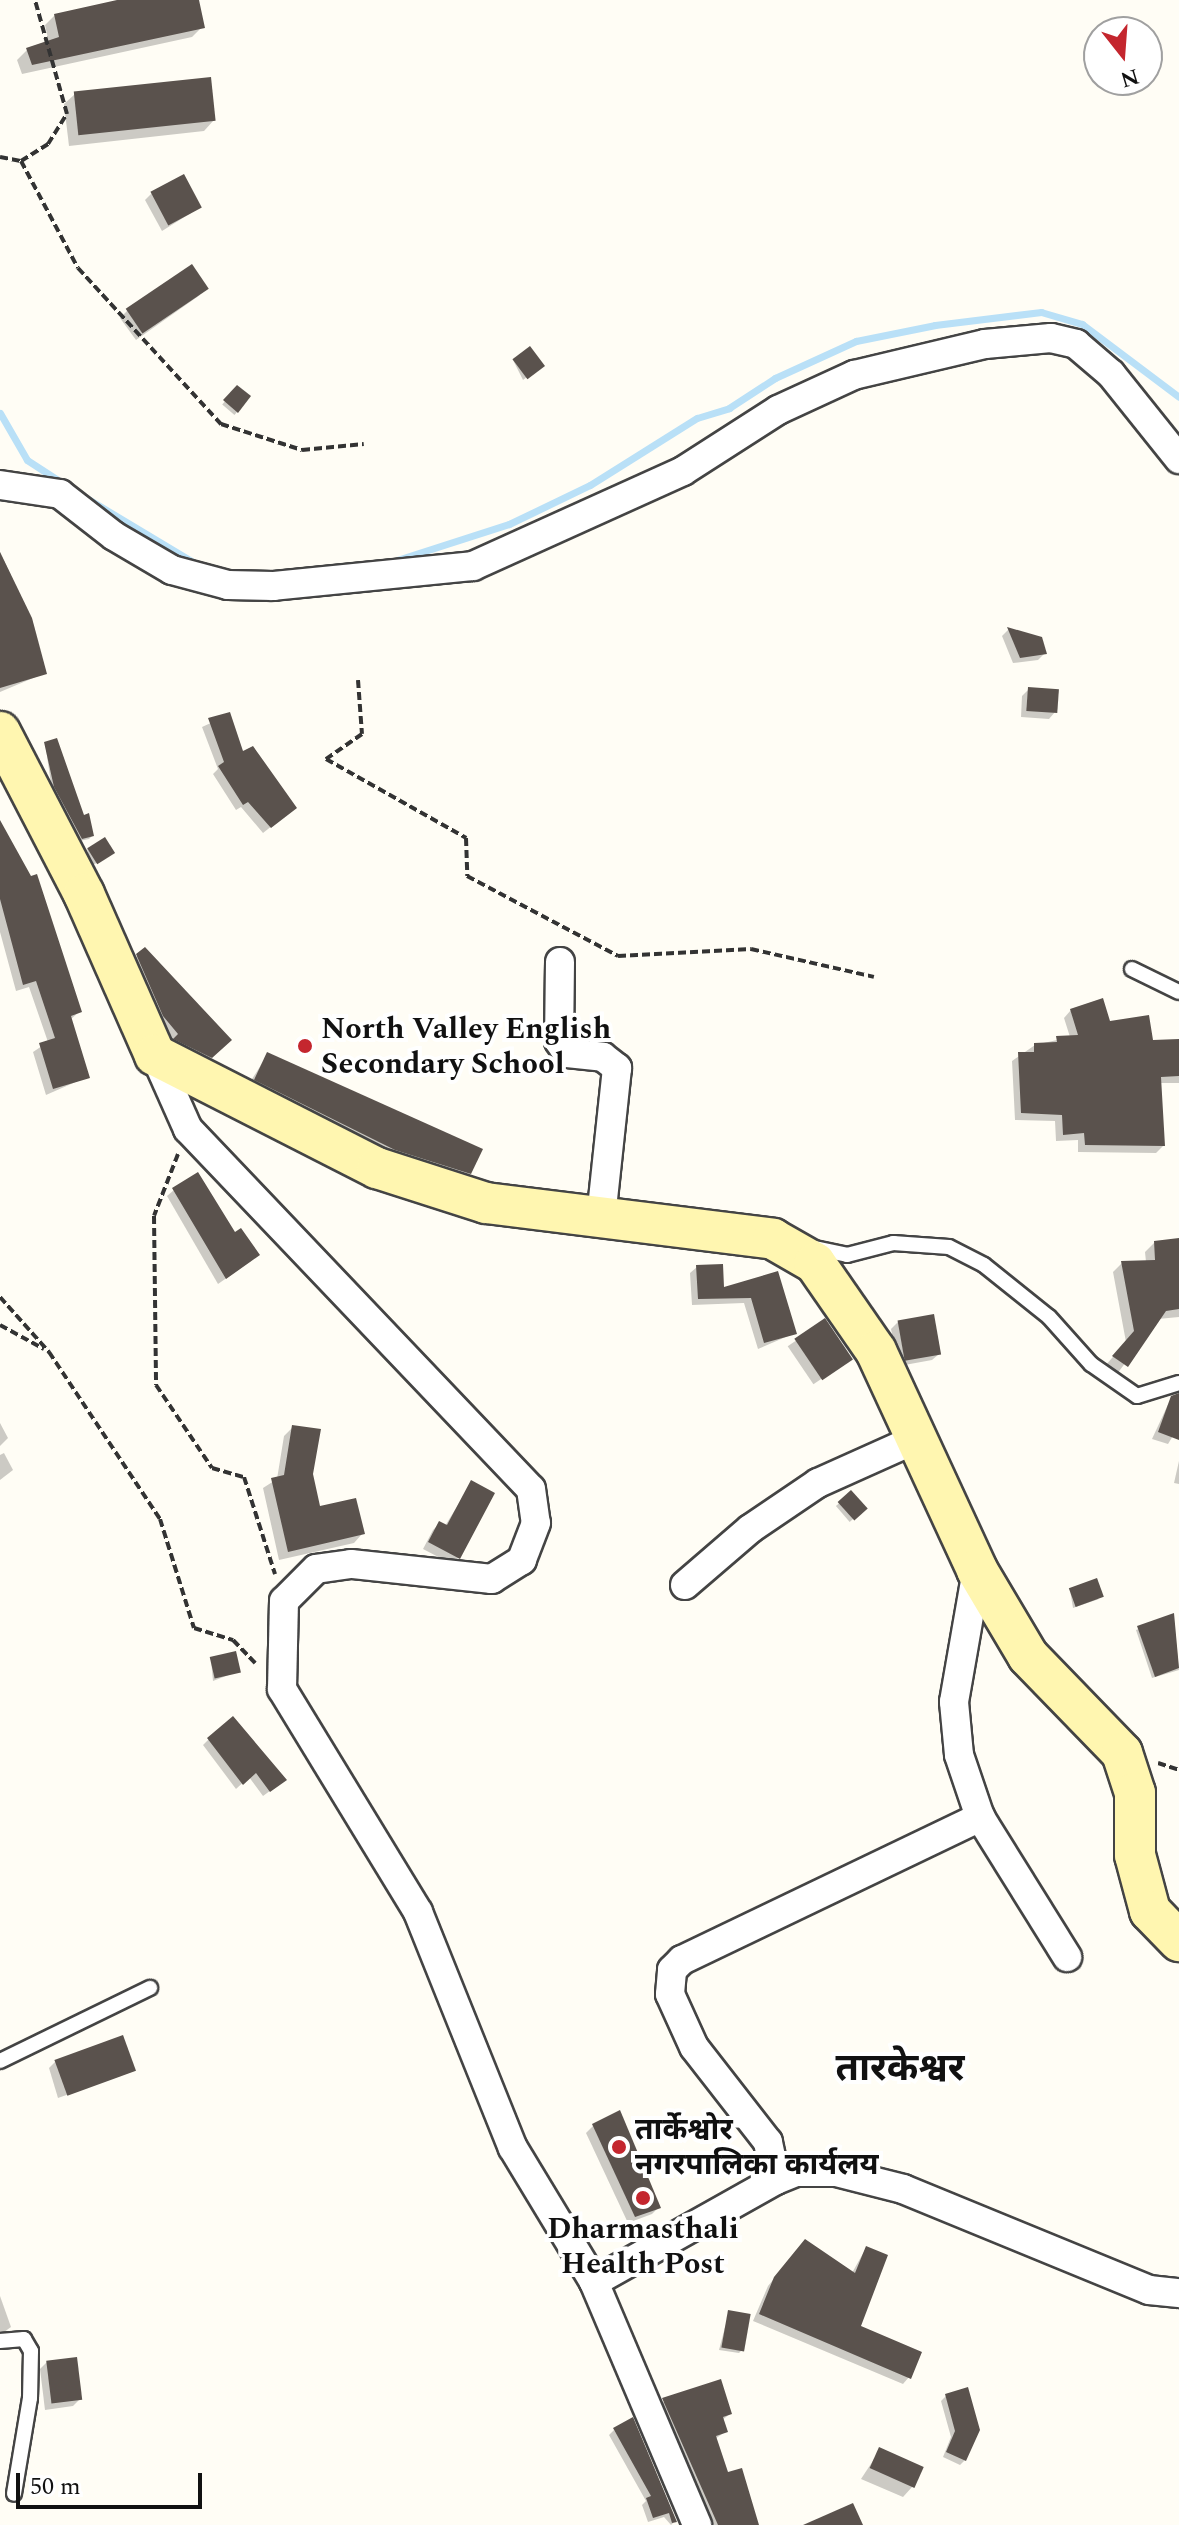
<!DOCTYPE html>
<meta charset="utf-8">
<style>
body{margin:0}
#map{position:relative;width:1179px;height:2525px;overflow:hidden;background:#fffdf5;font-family:Spectral,"Noto Sans Devanagari",serif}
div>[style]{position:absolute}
.shadow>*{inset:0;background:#0003;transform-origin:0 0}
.stream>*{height:7px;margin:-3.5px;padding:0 3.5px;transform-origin:3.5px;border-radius:3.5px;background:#b9e0f7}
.building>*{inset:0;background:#5a524d;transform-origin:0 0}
.path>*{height:4px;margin-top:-2px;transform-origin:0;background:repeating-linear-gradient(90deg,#333 0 8px,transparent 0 12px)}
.roads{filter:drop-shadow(2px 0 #444) drop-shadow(-2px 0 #444) drop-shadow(0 2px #444) drop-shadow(0 -2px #444)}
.lane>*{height:14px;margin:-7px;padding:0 7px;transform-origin:7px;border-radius:7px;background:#fff}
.street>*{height:28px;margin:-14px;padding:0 14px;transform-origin:14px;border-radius:14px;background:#fff}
.secondary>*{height:40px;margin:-20px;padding:0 20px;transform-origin:20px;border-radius:20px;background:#fff6b0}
.dots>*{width:22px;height:22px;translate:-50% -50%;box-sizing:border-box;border:4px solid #fff;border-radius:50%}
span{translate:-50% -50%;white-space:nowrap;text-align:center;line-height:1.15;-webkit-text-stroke:8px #fff;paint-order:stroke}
.poi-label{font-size:30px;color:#111;font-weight:700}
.left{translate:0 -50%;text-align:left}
.district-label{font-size:38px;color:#111;font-weight:700}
.north{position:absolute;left:1083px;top:16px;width:80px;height:80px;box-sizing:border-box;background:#fff;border:2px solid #a0a0a0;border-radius:50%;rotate:163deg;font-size:22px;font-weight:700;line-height:32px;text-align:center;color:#111}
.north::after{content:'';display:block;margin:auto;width:28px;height:36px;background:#c4262e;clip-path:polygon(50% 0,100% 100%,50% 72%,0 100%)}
.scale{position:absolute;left:16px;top:2473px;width:186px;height:36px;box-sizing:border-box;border:4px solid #111;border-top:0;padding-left:10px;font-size:24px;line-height:28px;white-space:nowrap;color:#111;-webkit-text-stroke:6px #fff;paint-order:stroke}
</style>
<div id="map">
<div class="shadow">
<div style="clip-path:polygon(126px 0,197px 0,202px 27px,192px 37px,22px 74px,17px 60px,27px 50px,49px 43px,45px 25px,55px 15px)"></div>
<div style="clip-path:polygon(75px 94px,214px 120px,204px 131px,69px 146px,64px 104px)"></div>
<div style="clip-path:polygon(152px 193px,199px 208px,162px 231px,145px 200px)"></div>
<div style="clip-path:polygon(200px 295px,136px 340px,120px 318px,127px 311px)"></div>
<div style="clip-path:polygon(513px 360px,539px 368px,523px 380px)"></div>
<div style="left:237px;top:387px;width:16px;height:23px;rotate:40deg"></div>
<div style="clip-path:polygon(0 552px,31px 618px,45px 673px,0 692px)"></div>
<div style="clip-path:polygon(1008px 630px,1040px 638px,1045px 653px,1038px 660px,1013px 663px,1002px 636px)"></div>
<div style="clip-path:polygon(1029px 689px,1055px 712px,1049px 719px,1021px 717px,1022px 696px)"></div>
<div style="clip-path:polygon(228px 715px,242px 754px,287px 814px,263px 833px,241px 807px,236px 810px,213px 774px,218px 769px,202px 727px)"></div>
<div style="clip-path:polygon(45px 743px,92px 836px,89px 839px,79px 841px,52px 790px)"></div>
<div style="clip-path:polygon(0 825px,80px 1011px,70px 1020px,87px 1077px,46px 1095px,33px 1052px,48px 1042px,29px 987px,16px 991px,0 932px)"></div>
<div style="clip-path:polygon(87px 849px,109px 856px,91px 866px)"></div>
<div style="clip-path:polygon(137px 956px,216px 1053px,197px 1070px,163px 1052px,124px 969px)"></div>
<div style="clip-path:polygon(1071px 1010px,1151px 1043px,1179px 1042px,1179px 1083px,1160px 1083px,1163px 1146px,1156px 1153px,1078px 1152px,1078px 1140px,1056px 1141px,1055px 1121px,1015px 1120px,1012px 1061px,1035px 1045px,1070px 1037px,1064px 1018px)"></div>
<div style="clip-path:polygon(268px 1054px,470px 1173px,459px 1184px,245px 1090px)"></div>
<div style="clip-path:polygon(174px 1190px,234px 1235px,251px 1261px,218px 1284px,167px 1196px)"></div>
<div style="clip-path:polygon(1179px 1240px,1179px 1317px,1158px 1319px,1117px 1374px,1105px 1366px,1126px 1342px,1113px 1272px,1122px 1263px,1146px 1262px,1145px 1252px,1154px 1243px)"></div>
<div style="clip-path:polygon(697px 1267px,722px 1289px,777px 1273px,795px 1333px,758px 1349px,744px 1303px,692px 1305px,690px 1273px)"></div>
<div style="left:825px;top:1321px;width:46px;height:45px;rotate:56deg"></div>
<div style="clip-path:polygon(898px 1322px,939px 1354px,932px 1360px,899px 1366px,891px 1329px)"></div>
<div style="clip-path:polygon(1171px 1398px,1179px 1400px,1179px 1426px,1168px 1444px,1152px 1439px)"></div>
<div style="clip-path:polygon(0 1423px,8px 1438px,0 1446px)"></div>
<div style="clip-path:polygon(293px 1427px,318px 1509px,362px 1534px,354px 1543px,279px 1560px,263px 1488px,277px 1479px,284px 1436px)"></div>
<div style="clip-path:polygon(4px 1453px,13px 1470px,0 1480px,0 1455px)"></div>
<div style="clip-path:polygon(1179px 1461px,1179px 1484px,1174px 1483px)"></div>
<div style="clip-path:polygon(472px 1482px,459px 1557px,452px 1564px,423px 1549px,433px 1530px,440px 1523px,445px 1526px)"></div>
<div style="left:851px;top:1493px;width:21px;height:20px;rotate:49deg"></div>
<div style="clip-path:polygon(1070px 1590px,1099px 1599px,1073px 1608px)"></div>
<div style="clip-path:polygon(1173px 1616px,1179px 1670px,1152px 1678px,1136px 1630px)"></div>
<div style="clip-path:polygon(211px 1660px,239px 1671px,213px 1681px)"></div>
<div style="clip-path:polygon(209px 1739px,278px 1785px,263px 1796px,249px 1777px,236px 1789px,203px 1745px)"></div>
<div style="clip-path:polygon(55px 2062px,134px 2071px,58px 2098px,49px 2068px)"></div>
<div style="clip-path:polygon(593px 2126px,659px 2207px,652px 2214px,628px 2223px,586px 2133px)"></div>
<div style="clip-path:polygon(799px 2248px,852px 2273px,866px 2248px,859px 2327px,909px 2377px,903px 2384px,753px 2321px,768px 2286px)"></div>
<div style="clip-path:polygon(0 2296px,11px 2327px,0 2335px)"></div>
<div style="clip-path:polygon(729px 2312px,742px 2350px,739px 2353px,719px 2350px)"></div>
<div style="clip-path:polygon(47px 2362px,80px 2399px,73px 2406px,45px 2410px,40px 2369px)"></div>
<div style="clip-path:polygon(719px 2382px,730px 2414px,722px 2420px,725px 2432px,715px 2439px,726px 2474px,757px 2525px,713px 2525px,658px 2404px)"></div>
<div style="clip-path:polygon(946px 2396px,965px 2460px,960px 2465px,943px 2457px,951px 2437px,941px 2401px)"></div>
<div style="clip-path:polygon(614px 2430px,675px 2521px,671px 2525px,664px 2517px,648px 2522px,642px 2505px,646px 2501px,609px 2435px)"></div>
<div style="clip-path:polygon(880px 2450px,913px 2486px,903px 2497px,861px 2479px)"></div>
</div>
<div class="stream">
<div style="left:0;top:413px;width:54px;rotate:60.1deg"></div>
<div style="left:27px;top:460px;width:44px;rotate:33deg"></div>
<div style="left:88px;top:499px;width:122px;rotate:31deg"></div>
<div style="left:397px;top:560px;width:118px;rotate:-17.8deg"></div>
<div style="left:509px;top:524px;width:90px;rotate:-25.7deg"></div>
<div style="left:590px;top:485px;width:126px;rotate:-32.1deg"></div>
<div style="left:697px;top:418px;width:34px;rotate:-17deg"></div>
<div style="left:729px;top:408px;width:55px;rotate:-33.1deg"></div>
<div style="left:775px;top:378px;width:89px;rotate:-24.6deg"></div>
<div style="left:856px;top:341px;width:81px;rotate:-11.4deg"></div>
<div style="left:935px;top:325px;width:107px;rotate:-7deg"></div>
<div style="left:1041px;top:312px;width:43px;rotate:16.3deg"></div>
<div style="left:1082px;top:324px;width:121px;rotate:37deg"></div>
</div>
<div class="building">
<div style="clip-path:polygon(117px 0,199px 0,205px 28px,32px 65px,26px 48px,59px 37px,54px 14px)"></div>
<div style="left:211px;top:77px;width:44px;height:138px;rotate:84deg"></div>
<div style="left:184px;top:174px;width:38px;height:38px;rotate:62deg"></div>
<div style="left:192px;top:264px;width:30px;height:80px;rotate:56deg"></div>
<div style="left:530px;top:346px;width:25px;height:22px;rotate:53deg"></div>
<div style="clip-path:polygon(237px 385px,251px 396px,238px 413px,223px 400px)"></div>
<div style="clip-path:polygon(0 552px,32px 618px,47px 674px,0 688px)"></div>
<div style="clip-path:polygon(1007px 627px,1042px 637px,1047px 654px,1020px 658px)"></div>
<div style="left:1028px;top:687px;width:31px;height:24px;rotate:4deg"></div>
<div style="clip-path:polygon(230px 712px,243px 751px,253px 746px,297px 808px,271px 828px,248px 802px,243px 805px,218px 766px,224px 762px,208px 718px)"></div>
<div style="clip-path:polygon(57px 738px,84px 815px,89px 813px,94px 836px,82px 839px,54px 787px,44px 742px)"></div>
<div style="clip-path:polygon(0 820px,31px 876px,37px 874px,82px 1012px,71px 1016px,90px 1078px,53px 1089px,39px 1043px,55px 1038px,36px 981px,23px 985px,0 899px)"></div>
<div style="left:105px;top:837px;width:19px;height:21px;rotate:58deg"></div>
<div style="clip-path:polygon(145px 947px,232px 1040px,212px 1058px,173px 1039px,178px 1034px,163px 1016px,136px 954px)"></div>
<div style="clip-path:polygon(1103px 998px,1110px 1021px,1149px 1015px,1153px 1040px,1179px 1039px,1179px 1076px,1161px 1077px,1165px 1146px,1085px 1145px,1084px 1133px,1063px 1135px,1062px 1115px,1021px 1113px,1018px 1052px,1034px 1052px,1034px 1043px,1057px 1042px,1056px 1036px,1078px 1035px,1070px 1009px)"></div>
<div style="clip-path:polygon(267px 1052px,483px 1149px,471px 1174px,395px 1150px,254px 1080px)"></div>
<div style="clip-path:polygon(198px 1172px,235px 1232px,241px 1228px,260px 1255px,226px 1279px,172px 1188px)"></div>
<div style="clip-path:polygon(1179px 1238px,1179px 1309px,1166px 1311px,1128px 1367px,1112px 1356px,1134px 1331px,1121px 1261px,1155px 1260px,1154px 1241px)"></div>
<div style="clip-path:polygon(723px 1264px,724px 1287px,778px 1271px,797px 1334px,764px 1343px,751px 1298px,698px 1299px,696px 1265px)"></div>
<div style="left:934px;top:1314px;width:41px;height:37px;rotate:80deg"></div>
<div style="left:825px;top:1318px;width:50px;height:37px;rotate:56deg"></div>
<div style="clip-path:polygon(1179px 1393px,1179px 1440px,1158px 1432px,1171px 1396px)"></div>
<div style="clip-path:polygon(292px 1425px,321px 1429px,313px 1474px,320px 1506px,356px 1498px,365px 1534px,288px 1552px,271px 1478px,284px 1475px)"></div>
<div style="clip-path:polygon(471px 1480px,495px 1493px,460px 1559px,428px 1542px,439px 1521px,447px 1525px)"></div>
<div style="left:851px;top:1490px;width:25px;height:18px;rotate:48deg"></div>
<div style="left:1097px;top:1578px;width:20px;height:30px;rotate:70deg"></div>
<div style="clip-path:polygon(1174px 1613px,1179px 1668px,1155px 1677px,1137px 1626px)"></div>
<div style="left:236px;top:1651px;width:22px;height:27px;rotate:77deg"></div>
<div style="clip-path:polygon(233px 1716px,287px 1780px,270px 1792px,256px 1773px,243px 1785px,207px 1738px)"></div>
<div style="left:123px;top:2035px;width:38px;height:73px;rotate:70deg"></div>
<div style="clip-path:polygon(620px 2110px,661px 2208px,635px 2217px,592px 2124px)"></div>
<div style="clip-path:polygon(805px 2239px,855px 2273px,866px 2246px,888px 2255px,861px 2326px,922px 2352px,911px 2379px,759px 2314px,774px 2277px)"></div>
<div style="left:728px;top:2310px;width:23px;height:38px;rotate:10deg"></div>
<div style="left:77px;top:2357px;width:43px;height:31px;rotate:83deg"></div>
<div style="clip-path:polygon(721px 2379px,732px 2414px,723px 2417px,728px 2432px,716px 2436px,728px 2472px,742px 2468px,759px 2525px,718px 2525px,662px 2398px)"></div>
<div style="clip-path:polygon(968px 2387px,980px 2430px,966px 2461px,946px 2452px,955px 2431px,945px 2394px)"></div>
<div style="clip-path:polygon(633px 2417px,677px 2522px,672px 2523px,669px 2513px,653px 2518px,646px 2498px,651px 2496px,613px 2428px)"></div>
<div style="left:879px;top:2447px;width:49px;height:23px;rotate:24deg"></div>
<div style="clip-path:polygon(853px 2503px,863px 2525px,803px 2525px)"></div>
</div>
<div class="path">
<div style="left:0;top:157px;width:21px;rotate:11deg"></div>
<div style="left:21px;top:161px;width:121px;rotate:62deg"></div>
<div style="left:78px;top:268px;width:212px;rotate:47.5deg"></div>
<div style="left:221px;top:424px;width:85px;rotate:17.8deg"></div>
<div style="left:302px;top:450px;width:62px;rotate:-5.5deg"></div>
<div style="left:21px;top:161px;width:32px;rotate:-32deg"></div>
<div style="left:48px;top:144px;width:36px;rotate:-58deg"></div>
<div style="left:67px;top:114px;width:118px;rotate:-105.7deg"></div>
<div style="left:358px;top:680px;width:54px;rotate:85.8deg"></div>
<div style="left:362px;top:734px;width:44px;rotate:145.2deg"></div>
<div style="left:326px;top:759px;width:161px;rotate:29.4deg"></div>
<div style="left:466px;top:838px;width:38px;rotate:88deg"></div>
<div style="left:467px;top:876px;width:171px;rotate:27.9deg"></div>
<div style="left:618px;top:956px;width:133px;rotate:-3deg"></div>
<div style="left:751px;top:949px;width:126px;rotate:12.8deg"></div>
<div style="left:178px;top:1154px;width:66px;rotate:111.2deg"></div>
<div style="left:154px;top:1216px;width:169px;rotate:89.3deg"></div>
<div style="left:156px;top:1385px;width:100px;rotate:56deg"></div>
<div style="left:212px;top:1468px;width:33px;rotate:16deg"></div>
<div style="left:244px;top:1477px;width:102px;rotate:72.3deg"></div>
<div style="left:0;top:1297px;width:74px;rotate:48.3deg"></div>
<div style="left:49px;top:1352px;width:201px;rotate:56.4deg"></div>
<div style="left:160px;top:1519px;width:114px;rotate:72.7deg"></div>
<div style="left:194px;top:1628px;width:41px;rotate:17.1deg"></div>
<div style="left:233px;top:1640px;width:32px;rotate:46deg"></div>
<div style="left:0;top:1325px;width:50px;rotate:28.6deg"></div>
<div style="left:1158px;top:1763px;width:22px;rotate:18deg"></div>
</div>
<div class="roads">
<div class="lane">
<div style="left:1132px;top:969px;width:52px;rotate:26.1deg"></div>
<div style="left:815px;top:1248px;width:33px;rotate:12deg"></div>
<div style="left:847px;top:1255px;width:48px;rotate:-14.6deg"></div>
<div style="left:893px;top:1243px;width:56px;rotate:4.1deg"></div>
<div style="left:949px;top:1247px;width:39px;rotate:27deg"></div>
<div style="left:984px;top:1265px;width:83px;rotate:38.7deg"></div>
<div style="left:1049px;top:1317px;width:63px;rotate:48.2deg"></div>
<div style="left:1091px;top:1364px;width:56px;rotate:34.8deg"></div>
<div style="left:1137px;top:1396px;width:44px;rotate:-17.2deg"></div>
<div style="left:0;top:2061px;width:167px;rotate:-26deg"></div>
<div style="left:0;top:2341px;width:24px;rotate:-5deg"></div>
<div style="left:24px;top:2339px;width:14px;rotate:60deg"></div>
<div style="left:31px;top:2351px;width:47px;rotate:91.2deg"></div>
<div style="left:30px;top:2398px;width:97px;rotate:99.5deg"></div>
</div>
<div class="street">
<div style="left:0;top:485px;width:61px;rotate:8.5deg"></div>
<div style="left:60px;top:494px;width:68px;rotate:37.9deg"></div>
<div style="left:114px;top:536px;width:67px;rotate:30.4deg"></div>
<div style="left:172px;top:570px;width:58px;rotate:15deg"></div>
<div style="left:228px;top:585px;width:45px;rotate:1.3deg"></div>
<div style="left:273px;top:586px;width:201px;rotate:-5.7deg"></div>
<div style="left:473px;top:566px;width:230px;rotate:-24.3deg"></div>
<div style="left:683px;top:471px;width:113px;rotate:-32.7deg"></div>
<div style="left:778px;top:410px;width:84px;rotate:-24.7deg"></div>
<div style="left:854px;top:375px;width:135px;rotate:-13.3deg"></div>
<div style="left:985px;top:344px;width:66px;rotate:-5.2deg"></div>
<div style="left:1051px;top:338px;width:26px;rotate:13deg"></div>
<div style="left:1076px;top:344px;width:46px;rotate:40.6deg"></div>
<div style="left:1111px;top:374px;width:109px;rotate:51.3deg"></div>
<div style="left:560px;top:962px;width:79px;rotate:90.7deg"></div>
<div style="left:559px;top:1041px;width:14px;rotate:56deg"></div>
<div style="left:567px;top:1053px;width:36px;rotate:6deg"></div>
<div style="left:603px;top:1057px;width:18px;rotate:38deg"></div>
<div style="left:617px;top:1068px;width:150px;rotate:96.1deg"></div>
<div style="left:155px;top:1055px;width:81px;rotate:66deg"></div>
<div style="left:188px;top:1129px;width:497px;rotate:46.4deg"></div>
<div style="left:531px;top:1489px;width:34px;rotate:82deg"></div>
<div style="left:536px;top:1523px;width:40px;rotate:111deg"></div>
<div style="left:522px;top:1560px;width:36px;rotate:148deg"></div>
<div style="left:492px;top:1579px;width:142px;rotate:-173.9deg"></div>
<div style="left:351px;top:1564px;width:35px;rotate:172deg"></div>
<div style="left:316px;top:1569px;width:45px;rotate:135deg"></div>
<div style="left:284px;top:1601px;width:88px;rotate:91.3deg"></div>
<div style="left:282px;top:1689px;width:261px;rotate:58.6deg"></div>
<div style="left:418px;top:1912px;width:254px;rotate:68.1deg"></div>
<div style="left:513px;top:2148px;width:157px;rotate:58.8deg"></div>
<div style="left:594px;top:2282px;width:264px;rotate:67deg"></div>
<div style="left:977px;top:1570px;width:134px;rotate:99.9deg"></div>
<div style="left:954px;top:1702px;width:53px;rotate:84.6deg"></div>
<div style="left:959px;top:1755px;width:65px;rotate:71.3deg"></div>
<div style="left:980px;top:1817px;width:165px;rotate:58.1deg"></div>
<div style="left:685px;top:1585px;width:86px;rotate:-40.7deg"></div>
<div style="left:750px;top:1529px;width:82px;rotate:-34.1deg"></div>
<div style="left:818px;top:1483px;width:107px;rotate:-24.2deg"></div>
<div style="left:776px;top:2180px;width:22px;rotate:-22deg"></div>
<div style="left:796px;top:2172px;width:40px"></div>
<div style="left:836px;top:2172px;width:69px;rotate:14.2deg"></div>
<div style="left:903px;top:2189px;width:266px;rotate:22.3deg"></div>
<div style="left:1149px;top:2290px;width:30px;rotate:6deg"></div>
<div style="left:594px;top:2282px;width:209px;rotate:-29.3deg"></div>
<div style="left:776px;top:2180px;width:39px;rotate:-102deg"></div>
<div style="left:768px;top:2142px;width:120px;rotate:-127.9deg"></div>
<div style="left:694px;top:2047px;width:58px;rotate:-114.4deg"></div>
<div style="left:670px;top:1994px;width:24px;rotate:-85deg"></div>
<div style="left:672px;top:1970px;width:14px;rotate:-45deg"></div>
<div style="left:682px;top:1960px;width:331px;rotate:-25.6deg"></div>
</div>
<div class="secondary">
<div style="left:0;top:732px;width:182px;rotate:62.6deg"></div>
<div style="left:84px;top:894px;width:176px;rotate:66.2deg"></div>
<div style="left:155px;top:1055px;width:249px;rotate:27deg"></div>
<div style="left:377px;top:1168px;width:114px;rotate:17.8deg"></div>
<div style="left:486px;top:1203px;width:289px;rotate:7.1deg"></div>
<div style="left:773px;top:1239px;width:48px;rotate:29.7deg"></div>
<div style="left:815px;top:1263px;width:107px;rotate:55.3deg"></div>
<div style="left:876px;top:1351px;width:241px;rotate:65.2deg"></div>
<div style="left:977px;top:1570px;width:100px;rotate:59.3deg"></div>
<div style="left:1028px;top:1656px;width:135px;rotate:45.9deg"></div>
<div style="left:1122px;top:1753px;width:42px;rotate:72deg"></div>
<div style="left:1135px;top:1793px;width:62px;rotate:90deg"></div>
<div style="left:1135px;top:1855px;width:58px;rotate:75deg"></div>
<div style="left:1150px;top:1911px;width:42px;rotate:46deg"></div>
</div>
</div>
<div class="dots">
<div style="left:305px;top:1046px;background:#c4262e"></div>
<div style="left:619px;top:2147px;background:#c4262e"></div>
<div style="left:643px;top:2198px;background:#c4262e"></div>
</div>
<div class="poi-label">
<span class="left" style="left:321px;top:1046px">North Valley English<br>Secondary School</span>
<span class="left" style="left:635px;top:2147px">तार्केश्वोर<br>नगरपालिका कार्यलय</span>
<span style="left:643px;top:2246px">Dharmasthali<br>Health Post</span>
</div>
<div class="district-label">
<span style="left:900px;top:2070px">तारकेश्वर</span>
</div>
<div class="north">N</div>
<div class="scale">50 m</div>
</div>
